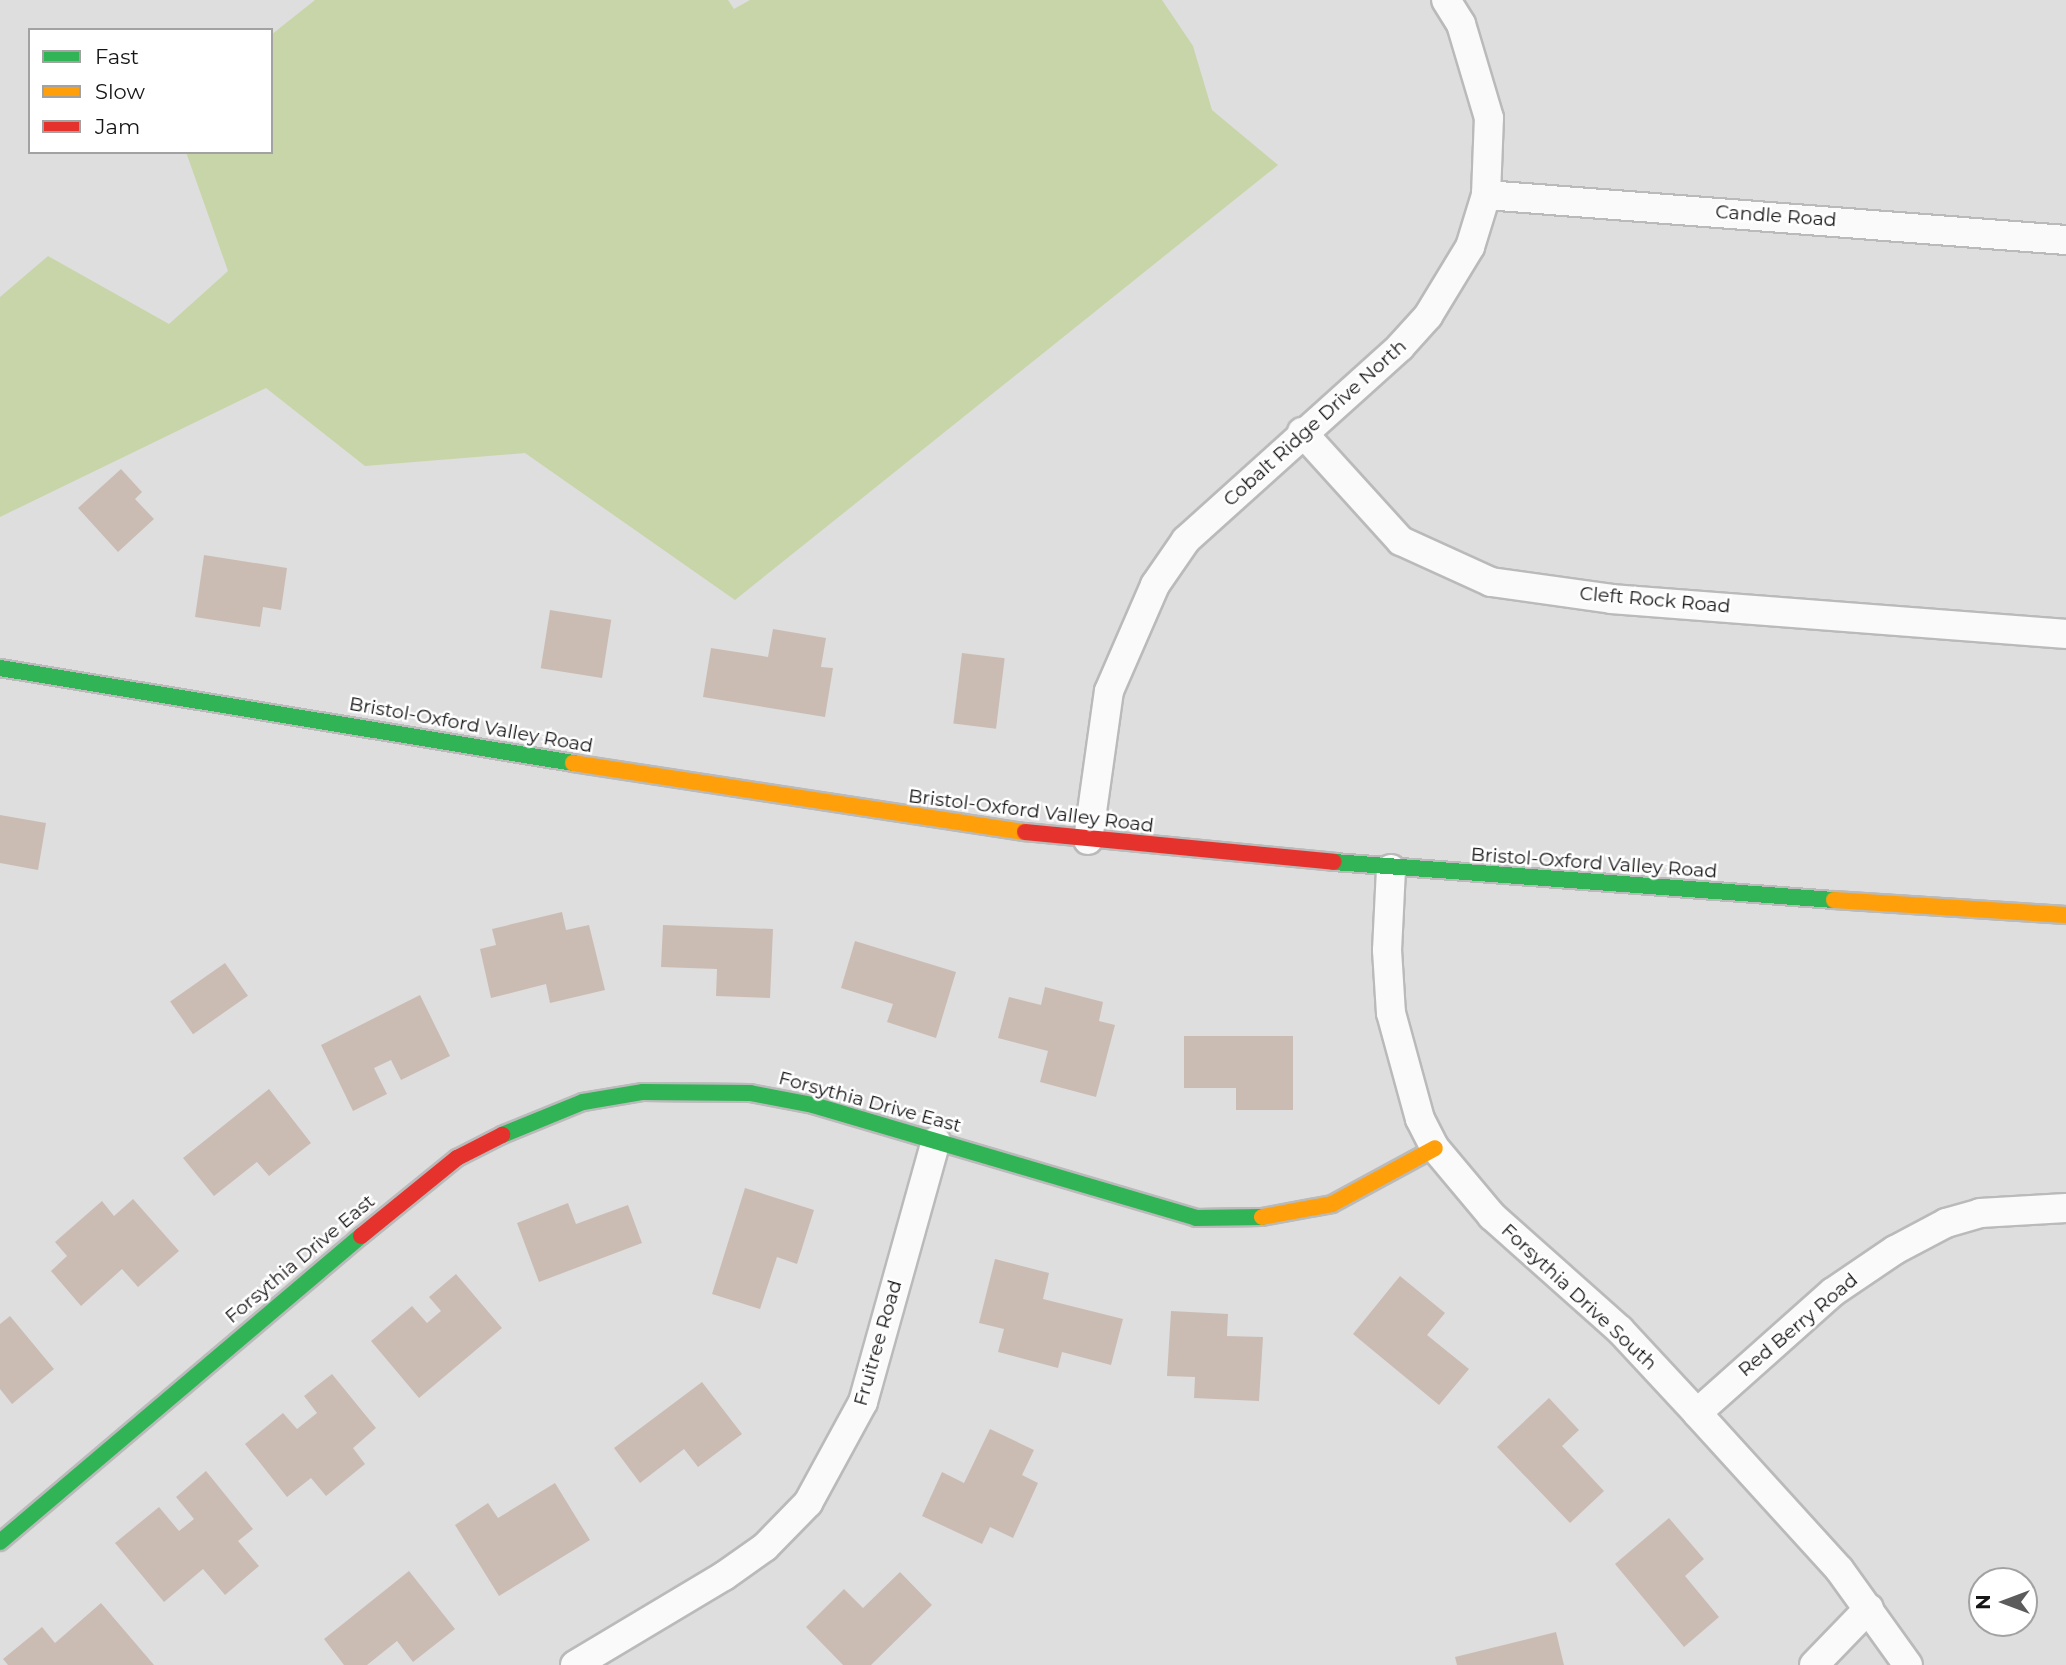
<!DOCTYPE html>
<style>
body{margin:0}
#map{position:relative;width:2066px;height:1665px;overflow:hidden;background:#dedede;font-family:Montserrat,sans-serif}
div>[style]{position:absolute}
.green>*{inset:0;background:#c8d5a8}
.building>*{inset:0;background:#cbbcb3;transform-origin:0 0}
.roads{filter:drop-shadow(2px 0 #bababa) drop-shadow(-2px 0 #bababa) drop-shadow(0 2px #bababa) drop-shadow(0 -2px #bababa)}
.street>*{height:28px;margin:-14px;padding:0 14px;transform-origin:14px;border-radius:14px;background:#fafafa}
.fast>*{height:16px;margin:-8px;padding:0 8px;transform-origin:8px;border-radius:8px;background:#30b455}
.slow>*{height:16px;margin:-8px;padding:0 8px;transform-origin:8px;border-radius:8px;background:#ff9f0a}
.jam>*{height:16px;margin:-8px;padding:0 8px;transform-origin:8px;border-radius:8px;background:#e5322d}
span{translate:-50% -50%;white-space:nowrap;text-align:center;line-height:1.15;-webkit-text-stroke:5px #fff;paint-order:stroke}
.street-label{font-size:19px;color:#161616}
.legend{position:absolute;left:28px;top:28px;width:245px;height:126px;box-sizing:border-box;background:#fff;border:2px solid #a2a2a2;margin:0;padding:9px 12px;list-style:none;font-size:21px;color:#161616}
.legend li{display:flex;align-items:center;gap:14px;height:35px}
.legend b{width:35px;border:2px solid #a2a2a2}
.north{position:absolute;left:1968px;top:1567px;width:70px;height:70px;box-sizing:border-box;background:#fff;border:2px solid #a2a2a2;border-radius:50%;rotate:270deg;font-size:19px;font-weight:700;line-height:28px;text-align:center;color:#161616}
.north::after{content:'';display:block;margin:auto;width:24px;height:32px;background:#5c5c5c;clip-path:polygon(50% 0,100% 100%,50% 72%,0 100%)}
</style>
<div id="map">
<div class="green">
<div style="clip-path:polygon(315px 0,728px 0,734px 9px,750px 0,1162px 0,1193px 46px,1212px 110px,1278px 165px,735px 600px,525px 453px,365px 466px,266px 388px,0 517px,0 297px,48px 256px,169px 324px,228px 271px,186px 152px,271px 152px,271px 35px)"></div>
</div>
<div class="building">
<div style="clip-path:polygon(121px 469px,142px 492px,135px 499px,154px 519px,118px 552px,78px 508px)"></div>
<div style="clip-path:polygon(204px 555px,287px 568px,281px 610px,263px 607px,260px 627px,195px 617px)"></div>
<div style="left:550px;top:610px;width:62px;height:59px;rotate:9deg"></div>
<div style="clip-path:polygon(773px 629px,826px 638px,821px 667px,833px 668px,825px 717px,703px 697px,711px 648px,768px 657px)"></div>
<div style="left:962px;top:653px;width:43px;height:71px;rotate:7deg"></div>
<div style="clip-path:polygon(0 815px,46px 823px,38px 870px,0 863px)"></div>
<div style="clip-path:polygon(562px 912px,566px 930px,589px 925px,605px 990px,550px 1003px,546px 984px,491px 998px,480px 949px,496px 945px,492px 929px)"></div>
<div style="clip-path:polygon(663px 925px,773px 929px,770px 998px,716px 996px,717px 969px,661px 967px)"></div>
<div style="clip-path:polygon(855px 941px,956px 972px,936px 1038px,887px 1022px,893px 1004px,841px 988px)"></div>
<div style="left:225px;top:963px;width:40px;height:67px;rotate:55deg"></div>
<div style="clip-path:polygon(1045px 987px,1103px 1002px,1099px 1021px,1115px 1025px,1096px 1097px,1040px 1082px,1048px 1051px,998px 1038px,1009px 997px,1041px 1005px)"></div>
<div style="clip-path:polygon(420px 995px,450px 1056px,401px 1080px,391px 1060px,374px 1068px,387px 1094px,353px 1111px,321px 1045px)"></div>
<div style="clip-path:polygon(1184px 1036px,1293px 1036px,1293px 1110px,1236px 1110px,1236px 1088px,1184px 1088px)"></div>
<div style="clip-path:polygon(269px 1089px,311px 1143px,269px 1176px,257px 1162px,214px 1196px,183px 1158px)"></div>
<div style="clip-path:polygon(745px 1188px,814px 1210px,797px 1264px,777px 1257px,760px 1309px,712px 1294px)"></div>
<div style="clip-path:polygon(133px 1199px,179px 1251px,138px 1287px,122px 1269px,81px 1306px,51px 1271px,67px 1256px,55px 1242px,102px 1201px,114px 1216px)"></div>
<div style="clip-path:polygon(568px 1203px,576px 1224px,628px 1205px,642px 1243px,539px 1282px,517px 1223px)"></div>
<div style="clip-path:polygon(995px 1259px,1049px 1273px,1043px 1299px,1123px 1319px,1111px 1365px,1062px 1352px,1058px 1368px,998px 1352px,1004px 1329px,979px 1323px)"></div>
<div style="clip-path:polygon(456px 1274px,502px 1328px,419px 1398px,371px 1341px,412px 1306px,427px 1323px,441px 1311px,429px 1297px)"></div>
<div style="clip-path:polygon(1400px 1276px,1445px 1313px,1427px 1335px,1469px 1369px,1439px 1405px,1353px 1334px)"></div>
<div style="clip-path:polygon(1171px 1311px,1228px 1314px,1227px 1336px,1263px 1337px,1259px 1401px,1194px 1398px,1195px 1377px,1167px 1376px)"></div>
<div style="clip-path:polygon(10px 1316px,54px 1369px,12px 1404px,0 1389px,0 1324px)"></div>
<div style="clip-path:polygon(332px 1374px,376px 1428px,353px 1448px,365px 1464px,326px 1496px,311px 1478px,287px 1497px,245px 1444px,283px 1413px,297px 1429px,317px 1413px,304px 1396px)"></div>
<div style="clip-path:polygon(702px 1382px,742px 1434px,698px 1467px,684px 1449px,640px 1483px,614px 1448px)"></div>
<div style="clip-path:polygon(1549px 1398px,1579px 1430px,1562px 1446px,1604px 1491px,1570px 1523px,1497px 1447px)"></div>
<div style="clip-path:polygon(990px 1429px,1034px 1450px,1022px 1475px,1038px 1483px,1013px 1538px,990px 1527px,982px 1544px,922px 1516px,942px 1472px,964px 1483px)"></div>
<div style="clip-path:polygon(206px 1471px,253px 1529px,238px 1541px,259px 1566px,225px 1595px,203px 1569px,164px 1602px,115px 1543px,159px 1507px,179px 1531px,194px 1519px,176px 1497px)"></div>
<div style="clip-path:polygon(555px 1483px,590px 1540px,499px 1596px,455px 1525px,488px 1503px,498px 1518px)"></div>
<div style="clip-path:polygon(1669px 1518px,1704px 1559px,1685px 1576px,1719px 1617px,1684px 1647px,1615px 1564px)"></div>
<div style="clip-path:polygon(409px 1571px,455px 1629px,413px 1662px,397px 1641px,367px 1665px,344px 1665px,324px 1639px)"></div>
<div style="clip-path:polygon(900px 1572px,932px 1605px,871px 1665px,843px 1665px,806px 1627px,844px 1589px,863px 1608px)"></div>
<div style="clip-path:polygon(101px 1603px,154px 1665px,8px 1665px,3px 1659px,42px 1627px,55px 1643px)"></div>
<div style="clip-path:polygon(1556px 1632px,1564px 1665px,1457px 1665px,1455px 1657px)"></div>
</div>
<div class="roads">
<div class="street">
<div style="left:1486px;top:195px;width:582px;rotate:4.44deg"></div>
<div style="left:1302px;top:432px;width:147px;rotate:47.8deg"></div>
<div style="left:1401px;top:541px;width:99px;rotate:24.5deg"></div>
<div style="left:1491px;top:582px;width:122px;rotate:8deg"></div>
<div style="left:1612px;top:599px;width:455px;rotate:4.4deg"></div>
<div style="left:1088px;top:840px;width:150px;rotate:-82deg"></div>
<div style="left:1109px;top:691px;width:116px;rotate:-66.5deg"></div>
<div style="left:1155px;top:585px;width:55px;rotate:-55.4deg"></div>
<div style="left:1186px;top:540px;width:288px;rotate:-42deg"></div>
<div style="left:1400px;top:347px;width:42px;rotate:-47.9deg"></div>
<div style="left:1428px;top:316px;width:81px;rotate:-58.7deg"></div>
<div style="left:1470px;top:247px;width:54px;rotate:-72.9deg"></div>
<div style="left:1486px;top:195px;width:77px;rotate:-87.8deg"></div>
<div style="left:1489px;top:118px;width:98px;rotate:-106.6deg"></div>
<div style="left:1461px;top:24px;width:28px;rotate:-122deg"></div>
<div style="left:1391px;top:869px;width:81px;rotate:92.8deg"></div>
<div style="left:1387px;top:950px;width:63px;rotate:86.4deg"></div>
<div style="left:1391px;top:1013px;width:110px;rotate:74.7deg"></div>
<div style="left:1420px;top:1119px;width:33px;rotate:63deg"></div>
<div style="left:1435px;top:1148px;width:89px;rotate:50deg"></div>
<div style="left:1492px;top:1216px;width:171px;rotate:41.7deg"></div>
<div style="left:1620px;top:1330px;width:113px;rotate:47.1deg"></div>
<div style="left:1697px;top:1413px;width:211px;rotate:47.7deg"></div>
<div style="left:1839px;top:1569px;width:118px;rotate:54.3deg"></div>
<div style="left:1697px;top:1413px;width:182px;rotate:-41.7deg"></div>
<div style="left:1833px;top:1292px;width:75px;rotate:-34.1deg"></div>
<div style="left:1895px;top:1250px;width:58px;rotate:-27.9deg"></div>
<div style="left:1946px;top:1223px;width:35px;rotate:-16deg"></div>
<div style="left:1980px;top:1213px;width:86px;rotate:-3.3deg"></div>
<div style="left:575px;top:1665px;width:174px;rotate:-30.9deg"></div>
<div style="left:724px;top:1576px;width:50px;rotate:-35.3deg"></div>
<div style="left:765px;top:1547px;width:62px;rotate:-45.7deg"></div>
<div style="left:808px;top:1503px;width:115px;rotate:-61.4deg"></div>
<div style="left:863px;top:1402px;width:271px;rotate:-74.4deg"></div>
<div style="left:1814px;top:1665px;width:79px;rotate:-46deg"></div>
</div>
<div class="fast">
<div style="left:0;top:668px;width:581px;rotate:9.41deg"></div>
<div style="left:1334px;top:862px;width:501px;rotate:4.35deg"></div>
<div style="left:502px;top:1135px;width:87px;rotate:-22.2deg"></div>
<div style="left:583px;top:1102px;width:61px;rotate:-9.5deg"></div>
<div style="left:643px;top:1092px;width:107px;rotate:0.5deg"></div>
<div style="left:750px;top:1093px;width:64px;rotate:10.8deg"></div>
<div style="left:813px;top:1105px;width:399px;rotate:16.4deg"></div>
<div style="left:1196px;top:1218px;width:66px;rotate:-0.9deg"></div>
<div style="left:0;top:1542px;width:473px;rotate:-40.3deg"></div>
</div>
<div class="slow">
<div style="left:573px;top:763px;width:457px;rotate:8.7deg"></div>
<div style="left:1834px;top:900px;width:232px;rotate:3.7deg"></div>
<div style="left:1262px;top:1217px;width:71px;rotate:-10.5deg"></div>
<div style="left:1332px;top:1204px;width:117px;rotate:-28.5deg"></div>
</div>
<div class="jam">
<div style="left:1025px;top:832px;width:310px;rotate:5.5deg"></div>
<div style="left:361px;top:1236px;width:124px;rotate:-39.1deg"></div>
<div style="left:457px;top:1158px;width:51px;rotate:-27.1deg"></div>
</div>
</div>
<div class="street-label">
<span style="left:1776px;top:216px;rotate:4deg">Candle Road</span>
<span style="left:1315px;top:423px;rotate:-42deg">Cobalt Ridge Drive North</span>
<span style="left:1655px;top:600px;rotate:5deg">Cleft Rock Road</span>
<span style="left:471px;top:725px;rotate:10deg">Bristol-Oxford Valley Road</span>
<span style="left:1031px;top:811px;rotate:7deg">Bristol-Oxford Valley Road</span>
<span style="left:1594px;top:863px;rotate:4deg">Bristol-Oxford Valley Road</span>
<span style="left:870px;top:1102px;rotate:15deg">Forsythia Drive East</span>
<span style="left:300px;top:1259px;rotate:-40deg">Forsythia Drive East</span>
<span style="left:1579px;top:1297px;rotate:43deg">Forsythia Drive South</span>
<span style="left:1798px;top:1325px;rotate:-40deg">Red Berry Road</span>
<span style="left:878px;top:1343px;rotate:-74deg">Fruitree Road</span>
</div>
<ul class="legend">
<li><b style="height:9px;background:#30b455"></b>Fast</li>
<li><b style="height:9px;background:#ff9f0a"></b>Slow</li>
<li><b style="height:9px;background:#e5322d"></b>Jam</li>
</ul>
<div class="north">N</div>
</div>
